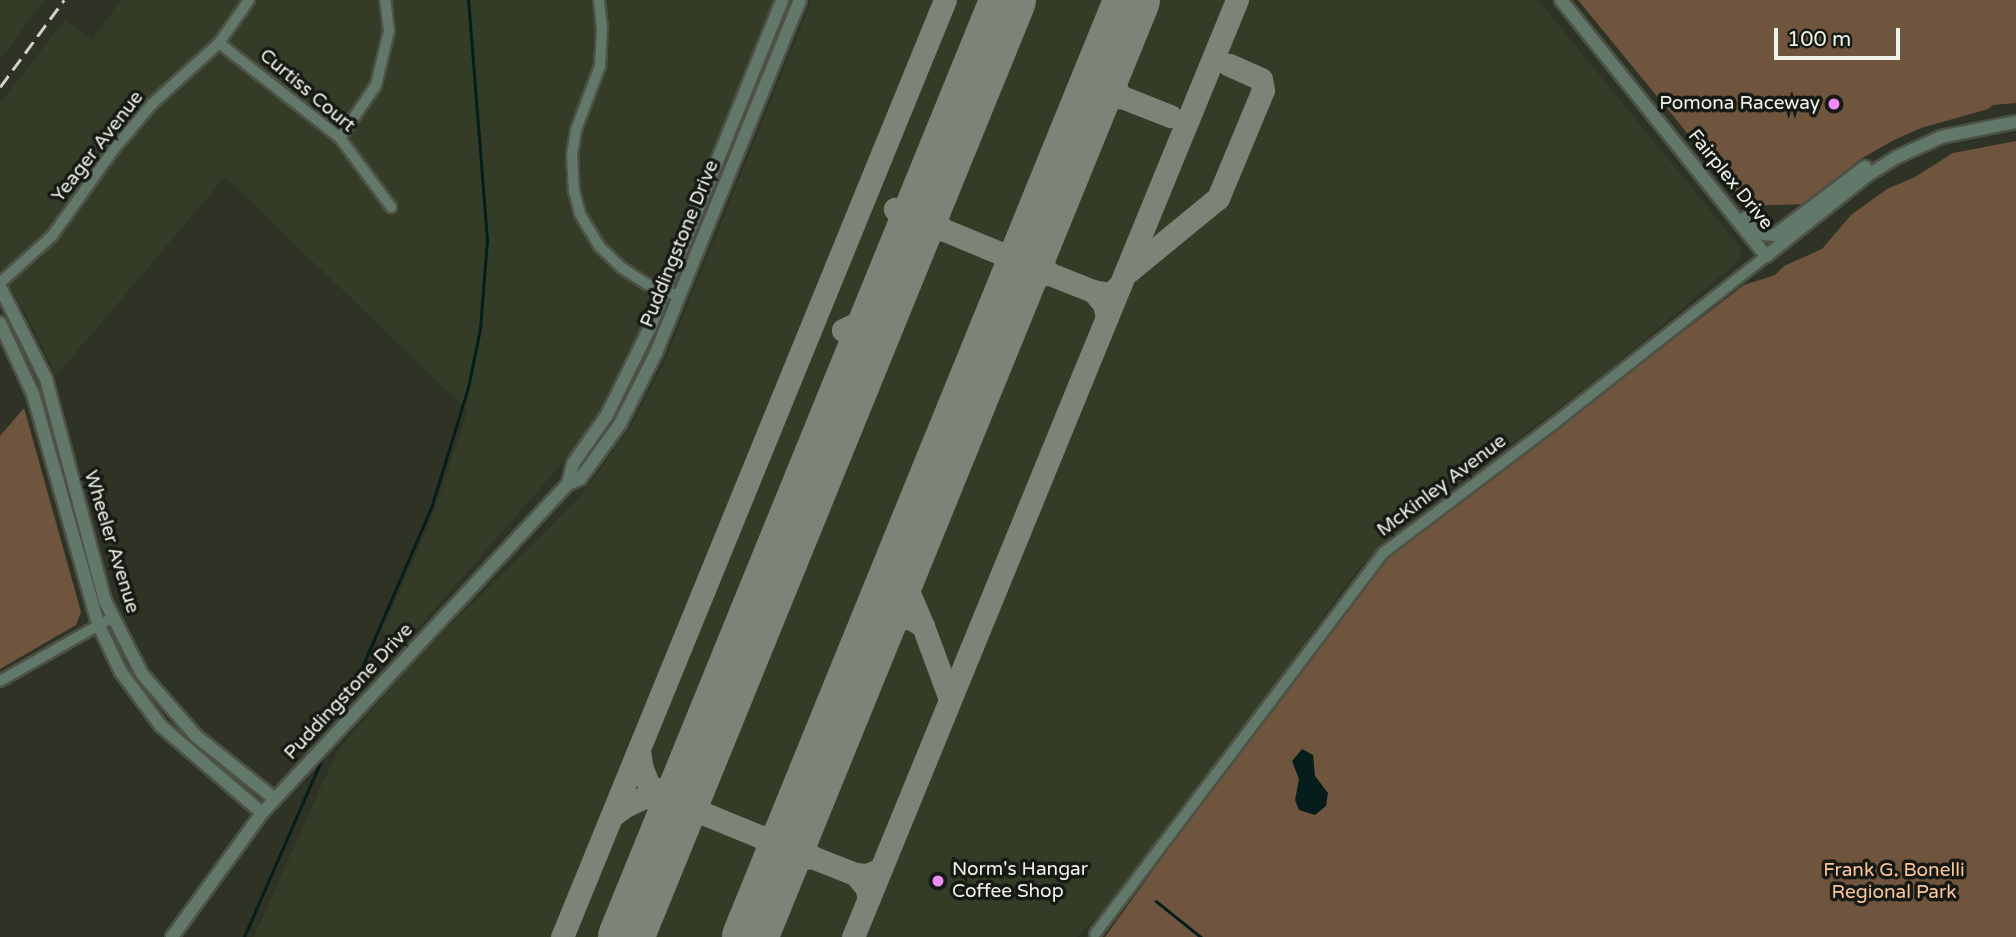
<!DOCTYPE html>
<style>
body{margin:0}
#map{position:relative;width:2016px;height:937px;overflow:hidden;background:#2e3326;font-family:"Varela Round",sans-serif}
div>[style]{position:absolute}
.built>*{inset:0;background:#343c28}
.green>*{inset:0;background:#6f543e}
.water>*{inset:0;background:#051d1b}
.stream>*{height:2.5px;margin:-1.25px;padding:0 1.25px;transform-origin:1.25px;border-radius:1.25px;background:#051d1b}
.taxiway>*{height:23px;margin:-11.5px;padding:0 11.5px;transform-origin:11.5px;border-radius:11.5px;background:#7e8378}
.runway>*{height:56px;margin:-28px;padding:0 28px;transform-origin:28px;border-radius:28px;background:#7e8378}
.roads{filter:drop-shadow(2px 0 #4d5245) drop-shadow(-2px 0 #4d5245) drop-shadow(0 2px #4d5245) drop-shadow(0 -2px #4d5245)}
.minor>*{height:10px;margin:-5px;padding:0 5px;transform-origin:5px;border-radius:5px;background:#62786a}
.tertiary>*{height:12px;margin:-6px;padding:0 6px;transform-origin:6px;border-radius:6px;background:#62786a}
.rail>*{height:2.5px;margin-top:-1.25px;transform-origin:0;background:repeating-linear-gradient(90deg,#cfd3c9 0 14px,transparent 0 21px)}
.dots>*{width:19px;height:19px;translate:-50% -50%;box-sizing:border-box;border:4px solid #171a14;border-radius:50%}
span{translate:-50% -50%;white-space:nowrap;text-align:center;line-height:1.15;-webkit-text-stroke:7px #171a14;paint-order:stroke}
.street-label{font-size:19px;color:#eef2e9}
.poi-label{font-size:19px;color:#eef2e9}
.right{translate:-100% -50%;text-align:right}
.left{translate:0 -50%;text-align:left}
.park-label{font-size:19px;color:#fcc69b}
.scale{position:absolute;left:1774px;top:28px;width:126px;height:32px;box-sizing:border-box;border:4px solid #eef2e9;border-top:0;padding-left:9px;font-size:21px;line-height:24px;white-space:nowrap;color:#eef2e9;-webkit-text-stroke:5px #171a14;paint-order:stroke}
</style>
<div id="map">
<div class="built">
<div style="clip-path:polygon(0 0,44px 0,0 60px)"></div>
<div style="clip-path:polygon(121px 0,776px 0,671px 258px,610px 397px,579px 444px,400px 648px,382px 631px,430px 523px,468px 411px,225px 177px,56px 376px,37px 335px,0 268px,0 103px,65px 20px,92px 40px)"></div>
<div style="clip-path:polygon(812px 0,1538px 0,1741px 248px,1740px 260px,1606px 372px,1418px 514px,1360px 566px,1130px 884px,1077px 937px,254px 937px,337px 751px,416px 659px,579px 498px,629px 429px,664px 363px)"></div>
</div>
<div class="green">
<div style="clip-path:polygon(1578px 0,2016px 0,2016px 103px,1993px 105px,1988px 109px,1921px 128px,1892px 141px,1859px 160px,1805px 204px,1747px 206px)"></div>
<div style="clip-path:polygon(2016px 141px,2016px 937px,1105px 937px,1343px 607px,1385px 560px,1744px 285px,1775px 275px,1784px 266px,1822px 249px,1851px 215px,1887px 189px,1915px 177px,1953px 153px)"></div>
<div style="clip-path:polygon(24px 408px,81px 612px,76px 625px,0 669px,0 436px)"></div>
</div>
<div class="water">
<div style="clip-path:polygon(1302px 749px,1313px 755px,1315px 776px,1328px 793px,1326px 806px,1315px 815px,1299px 810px,1295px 800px,1299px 779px,1292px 761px)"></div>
</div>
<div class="stream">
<div style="left:337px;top:725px;width:236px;rotate:-66.6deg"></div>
<div style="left:431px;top:508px;width:126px;rotate:-72.9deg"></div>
<div style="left:468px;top:388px;width:60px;rotate:-78.5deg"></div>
<div style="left:480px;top:329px;width:89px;rotate:-85.5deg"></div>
<div style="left:487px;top:240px;width:241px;rotate:-94.5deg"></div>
<div style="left:1156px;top:901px;width:58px;rotate:38.7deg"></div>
<div style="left:244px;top:937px;width:200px;rotate:-66.4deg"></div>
</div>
<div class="taxiway">
<div style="left:1122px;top:97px;width:52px;rotate:21.6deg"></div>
<div style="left:1087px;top:110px;width:17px;rotate:-40deg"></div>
<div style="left:1100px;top:99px;width:22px;rotate:-5deg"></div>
<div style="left:1122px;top:97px;width:21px;rotate:-131deg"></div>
<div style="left:1108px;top:81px;width:13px;rotate:-103deg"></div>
<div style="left:942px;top:229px;width:63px;rotate:22.5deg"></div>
<div style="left:908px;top:244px;width:20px;rotate:-41deg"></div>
<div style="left:923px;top:231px;width:19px;rotate:-6deg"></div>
<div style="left:942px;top:229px;width:21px;rotate:-125deg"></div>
<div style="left:930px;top:212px;width:17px;rotate:-97deg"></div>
<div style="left:908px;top:244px;width:18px;rotate:-93deg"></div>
<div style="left:907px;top:226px;width:21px;rotate:-125deg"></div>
<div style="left:895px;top:209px;width:15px"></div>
<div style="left:910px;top:209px;width:23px;rotate:-38deg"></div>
<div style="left:1129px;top:271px;width:115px;rotate:-39.4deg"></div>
<div style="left:1218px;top:198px;width:117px;rotate:-67.4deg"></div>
<div style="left:1263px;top:90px;width:11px;rotate:-100deg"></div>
<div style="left:1261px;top:79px;width:35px;rotate:-156deg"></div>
<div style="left:1050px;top:274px;width:46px;rotate:21.6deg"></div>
<div style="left:1016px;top:283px;width:21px;rotate:-107deg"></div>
<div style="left:1010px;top:263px;width:14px;rotate:-135deg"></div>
<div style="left:1000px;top:253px;width:15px"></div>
<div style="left:1015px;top:253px;width:19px;rotate:-25deg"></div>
<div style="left:1014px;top:287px;width:20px;rotate:-37deg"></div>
<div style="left:1030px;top:275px;width:20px;rotate:-3deg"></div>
<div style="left:1050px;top:274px;width:14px;rotate:-135deg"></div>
<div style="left:1040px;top:264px;width:23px;rotate:-108deg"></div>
<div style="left:1107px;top:317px;width:13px;rotate:-103deg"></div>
<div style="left:1104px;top:304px;width:17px;rotate:-130deg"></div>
<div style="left:1093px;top:291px;width:17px;rotate:10deg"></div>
<div style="left:1110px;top:294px;width:13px;rotate:-42deg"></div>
<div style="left:863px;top:353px;width:15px;rotate:-98deg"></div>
<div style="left:861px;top:338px;width:10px;rotate:-135deg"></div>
<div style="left:854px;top:331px;width:11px;rotate:-175deg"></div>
<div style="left:843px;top:330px;width:26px;rotate:-25deg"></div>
<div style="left:867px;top:319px;width:27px;rotate:-48deg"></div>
<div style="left:923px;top:626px;width:78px;rotate:69.7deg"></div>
<div style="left:874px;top:633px;width:26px;rotate:-39deg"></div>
<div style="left:894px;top:617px;width:18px;rotate:6deg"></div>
<div style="left:912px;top:619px;width:13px;rotate:32deg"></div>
<div style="left:923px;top:626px;width:51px;rotate:-113.1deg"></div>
<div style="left:903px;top:579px;width:26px;rotate:-83deg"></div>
<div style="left:639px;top:751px;width:18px;rotate:81deg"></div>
<div style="left:642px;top:769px;width:52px;rotate:66.4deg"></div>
<div style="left:663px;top:817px;width:21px;rotate:82deg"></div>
<div style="left:705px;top:814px;width:61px;rotate:22.3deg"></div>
<div style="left:613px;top:815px;width:17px;rotate:-36deg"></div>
<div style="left:627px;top:805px;width:65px;rotate:-24.6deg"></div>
<div style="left:686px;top:778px;width:11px;rotate:-45deg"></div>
<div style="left:668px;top:833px;width:18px;rotate:-49deg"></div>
<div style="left:680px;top:819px;width:10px;rotate:-29deg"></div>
<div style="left:689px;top:814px;width:16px"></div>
<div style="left:705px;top:814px;width:11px;rotate:-142deg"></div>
<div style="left:696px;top:807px;width:16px;rotate:-112deg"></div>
<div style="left:690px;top:792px;width:26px;rotate:-79deg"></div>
<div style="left:812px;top:857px;width:46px;rotate:21.6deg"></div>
<div style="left:775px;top:877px;width:27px;rotate:-94deg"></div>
<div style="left:773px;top:850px;width:18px;rotate:-133deg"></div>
<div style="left:761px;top:837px;width:21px;rotate:-5deg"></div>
<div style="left:782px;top:835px;width:21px;rotate:-43deg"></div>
<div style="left:775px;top:877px;width:21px;rotate:-51deg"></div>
<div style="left:788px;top:861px;width:24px;rotate:-9deg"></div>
<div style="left:812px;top:857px;width:19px;rotate:-133deg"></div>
<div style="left:799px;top:843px;width:22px;rotate:-95deg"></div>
<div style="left:869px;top:898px;width:11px;rotate:-105deg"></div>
<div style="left:866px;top:887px;width:17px;rotate:-130deg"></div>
<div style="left:855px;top:874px;width:12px;rotate:5deg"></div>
<div style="left:867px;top:875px;width:15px;rotate:-23deg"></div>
<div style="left:562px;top:937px;width:1012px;rotate:-67.77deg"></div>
<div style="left:853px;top:937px;width:1013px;rotate:-67.72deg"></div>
</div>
<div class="runway">
<div style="left:626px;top:937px;width:1012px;rotate:-67.82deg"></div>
<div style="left:750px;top:937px;width:1012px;rotate:-67.82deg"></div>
</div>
<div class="roads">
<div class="minor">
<div style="left:599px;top:0;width:29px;rotate:84deg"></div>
<div style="left:602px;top:29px;width:37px;rotate:93deg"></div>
<div style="left:600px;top:66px;width:68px;rotate:110.6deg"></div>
<div style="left:576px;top:130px;width:24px;rotate:99deg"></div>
<div style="left:572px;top:154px;width:37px;rotate:87deg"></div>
<div style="left:574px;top:191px;width:24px;rotate:75deg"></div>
<div style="left:580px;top:214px;width:37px;rotate:59deg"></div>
<div style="left:599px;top:246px;width:32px;rotate:44deg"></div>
<div style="left:622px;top:268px;width:30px;rotate:33deg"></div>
<div style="left:647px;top:284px;width:34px;rotate:21deg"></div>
<div style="left:219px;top:43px;width:154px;rotate:38.1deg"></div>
<div style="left:340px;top:138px;width:86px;rotate:53.5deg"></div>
<div style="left:340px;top:138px;width:64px;rotate:-55.8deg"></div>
<div style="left:376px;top:85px;width:56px;rotate:-76.5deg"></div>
<div style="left:389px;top:31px;width:31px;rotate:-97deg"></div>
<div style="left:0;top:283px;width:70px;rotate:-42.1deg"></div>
<div style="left:52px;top:236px;width:107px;rotate:-54.5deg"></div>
<div style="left:114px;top:149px;width:59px;rotate:-49.8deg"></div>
<div style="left:152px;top:104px;width:91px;rotate:-42.3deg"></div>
<div style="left:219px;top:43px;width:52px;rotate:-55.1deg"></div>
<div style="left:0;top:681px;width:130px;rotate:-29.5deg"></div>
<div style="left:1095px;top:934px;width:478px;rotate:-52.9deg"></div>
<div style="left:1383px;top:553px;width:211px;rotate:-37.1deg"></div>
<div style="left:1551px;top:426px;width:274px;rotate:-38.3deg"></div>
</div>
<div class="tertiary">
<div style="left:1561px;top:0;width:328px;rotate:51.3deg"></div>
<div style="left:1766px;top:256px;width:130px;rotate:-38.5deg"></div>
<div style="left:1868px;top:175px;width:34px;rotate:-32deg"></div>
<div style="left:1897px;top:157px;width:48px;rotate:-24.4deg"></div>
<div style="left:1941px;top:137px;width:76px;rotate:-11.3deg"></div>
<div style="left:1745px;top:218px;width:25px;rotate:40deg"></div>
<div style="left:1764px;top:234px;width:11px;rotate:5deg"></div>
<div style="left:1775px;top:235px;width:113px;rotate:-37.1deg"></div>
<div style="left:0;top:287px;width:103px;rotate:63.4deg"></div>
<div style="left:46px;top:379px;width:230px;rotate:75.1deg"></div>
<div style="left:105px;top:601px;width:82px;rotate:63.1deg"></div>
<div style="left:142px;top:674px;width:82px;rotate:48.9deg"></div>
<div style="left:196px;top:736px;width:101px;rotate:38.6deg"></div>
<div style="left:0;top:323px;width:78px;rotate:65.1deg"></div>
<div style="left:33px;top:394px;width:239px;rotate:74.2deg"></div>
<div style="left:98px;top:624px;width:53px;rotate:64.4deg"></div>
<div style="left:121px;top:672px;width:67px;rotate:53.5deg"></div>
<div style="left:161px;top:726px;width:133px;rotate:40.7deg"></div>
<div style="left:568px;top:484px;width:21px;rotate:-76deg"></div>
<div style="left:573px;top:464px;width:60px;rotate:-55.2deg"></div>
<div style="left:607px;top:415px;width:100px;rotate:-63.9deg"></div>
<div style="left:651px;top:325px;width:350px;rotate:-68deg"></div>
<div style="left:172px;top:937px;width:153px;rotate:-54deg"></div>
<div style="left:262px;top:813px;width:449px;rotate:-47.1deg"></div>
<div style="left:568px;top:484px;width:13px;rotate:-23deg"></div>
<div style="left:580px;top:479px;width:68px;rotate:-54deg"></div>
<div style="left:620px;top:424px;width:80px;rotate:-63.1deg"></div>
<div style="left:656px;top:353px;width:381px;rotate:-67.8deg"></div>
</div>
</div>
<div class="rail">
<div style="left:0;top:87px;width:108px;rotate:-53.7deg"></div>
</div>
<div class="dots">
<div style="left:1834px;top:104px;background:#ee8bf8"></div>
<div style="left:938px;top:881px;background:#ee8bf8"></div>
</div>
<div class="street-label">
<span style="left:307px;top:91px;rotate:40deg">Curtiss Court</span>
<span style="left:98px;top:147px;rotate:-52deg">Yeager Avenue</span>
<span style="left:1730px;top:180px;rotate:51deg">Fairplex Drive</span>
<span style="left:680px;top:244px;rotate:-68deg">Puddingstone Drive</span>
<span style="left:1442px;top:486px;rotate:-37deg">McKinley Avenue</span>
<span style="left:111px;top:542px;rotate:73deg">Wheeler Avenue</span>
<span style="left:349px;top:692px;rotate:-47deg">Puddingstone Drive</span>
</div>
<div class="poi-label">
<span class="right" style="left:1820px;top:104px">Pomona Raceway</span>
<span class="left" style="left:952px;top:881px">Norm's Hangar<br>Coffee Shop</span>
</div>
<div class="park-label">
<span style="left:1894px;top:882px">Frank G. Bonelli<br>Regional Park</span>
</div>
<div class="scale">100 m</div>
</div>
